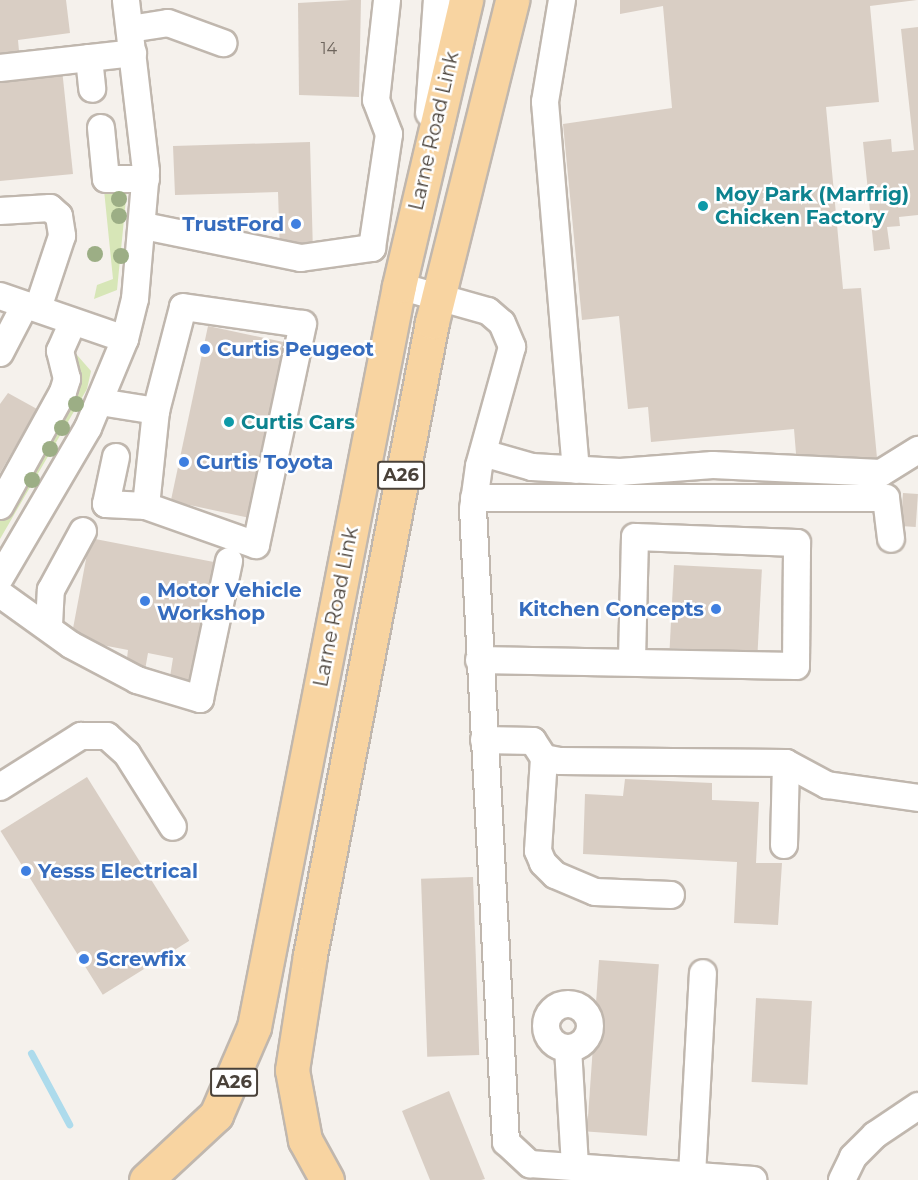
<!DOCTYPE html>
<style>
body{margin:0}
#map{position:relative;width:918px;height:1180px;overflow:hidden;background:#f5f1ec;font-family:Montserrat,sans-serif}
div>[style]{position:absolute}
.green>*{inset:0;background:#d7e6b7}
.stream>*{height:7px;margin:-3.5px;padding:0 3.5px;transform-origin:3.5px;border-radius:3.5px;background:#addbec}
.building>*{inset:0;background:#d9cec4;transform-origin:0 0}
.roads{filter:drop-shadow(2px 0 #c0b7ae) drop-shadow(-2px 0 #c0b7ae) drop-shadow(0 2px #c0b7ae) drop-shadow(0 -2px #c0b7ae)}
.minor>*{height:26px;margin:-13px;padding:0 13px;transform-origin:13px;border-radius:13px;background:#fff}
.minor>.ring{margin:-13px;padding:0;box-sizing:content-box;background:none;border:26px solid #fff;border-radius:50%}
.major>*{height:33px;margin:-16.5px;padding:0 16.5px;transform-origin:16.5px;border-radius:16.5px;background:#f8d4a1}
.trees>*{width:16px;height:16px;margin:-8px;border-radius:50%;background:#9cae85}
.dots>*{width:16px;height:16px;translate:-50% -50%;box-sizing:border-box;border:3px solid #fff;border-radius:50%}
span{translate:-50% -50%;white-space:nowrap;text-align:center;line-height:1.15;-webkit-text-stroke:5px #fff;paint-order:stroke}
.number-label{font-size:16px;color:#6d645c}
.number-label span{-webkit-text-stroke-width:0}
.shield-label span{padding:2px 4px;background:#fff;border:2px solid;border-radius:4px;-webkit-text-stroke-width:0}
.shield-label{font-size:18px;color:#494139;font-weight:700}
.street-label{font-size:20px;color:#494139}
.culture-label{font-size:20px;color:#0d838f;font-weight:700}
.left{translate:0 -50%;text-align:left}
.shop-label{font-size:20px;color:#366cbe;font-weight:700}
.right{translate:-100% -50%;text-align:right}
</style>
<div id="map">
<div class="green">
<div style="clip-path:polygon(127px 189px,117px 290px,94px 299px,97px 285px,113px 279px,104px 190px)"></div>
<div style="clip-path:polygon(77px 355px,91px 371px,87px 389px,0 539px,0 521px,74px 395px,81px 375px,74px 361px)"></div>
</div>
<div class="stream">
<div style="left:31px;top:1053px;width:81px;rotate:61.8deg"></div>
</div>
<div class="building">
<div style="clip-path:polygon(0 0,66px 0,70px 33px,18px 40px,19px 51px,0 53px)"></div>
<div style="clip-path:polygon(351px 0,361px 0,359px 97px,299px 95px,298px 3px)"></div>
<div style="clip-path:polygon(620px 0,917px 0,870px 6px,879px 102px,826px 107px,843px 289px,861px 288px,877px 458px,797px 466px,794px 429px,651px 442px,648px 407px,628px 409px,619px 316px,582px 320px,563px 124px,672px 108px,663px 6px,620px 14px)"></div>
<div style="clip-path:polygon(918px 27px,918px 215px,899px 217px,900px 226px,887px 227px,890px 249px,874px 251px,863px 142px,891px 139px,892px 152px,914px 150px,901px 29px)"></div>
<div style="clip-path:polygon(62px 69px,73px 174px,0 181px,0 75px)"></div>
<div style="clip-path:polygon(310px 142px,313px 253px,280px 253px,278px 192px,175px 195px,173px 146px)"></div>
<div style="left:208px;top:326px;width:82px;height:179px;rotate:12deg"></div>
<div style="clip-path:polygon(8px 393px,37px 409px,0 473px,0 404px)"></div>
<div style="left:903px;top:493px;width:15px;height:33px;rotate:4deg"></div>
<div style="clip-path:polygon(90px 538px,219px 563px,196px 688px,169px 683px,173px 658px,148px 653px,145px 670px,126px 666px,128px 650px,71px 639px)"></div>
<div style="left:674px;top:565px;width:88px;height:83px;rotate:3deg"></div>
<div style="left:87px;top:777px;width:193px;height:102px;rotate:58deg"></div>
<div style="clip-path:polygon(625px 779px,712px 783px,712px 800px,759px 802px,756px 863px,782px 863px,778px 925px,734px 923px,737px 862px,583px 854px,585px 794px,623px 796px)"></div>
<div style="left:473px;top:877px;width:178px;height:52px;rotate:88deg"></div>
<div style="left:599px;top:960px;width:60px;height:172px;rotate:4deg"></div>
<div style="left:756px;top:998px;width:56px;height:84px;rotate:3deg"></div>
<div style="clip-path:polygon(449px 1091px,485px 1179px,481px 1180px,430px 1180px,402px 1111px)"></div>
</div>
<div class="roads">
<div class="minor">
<div style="left:562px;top:0;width:103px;rotate:99.5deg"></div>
<div style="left:545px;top:102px;width:369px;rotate:85.2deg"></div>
<div style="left:130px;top:29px;width:38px;rotate:-9deg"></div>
<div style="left:168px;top:23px;width:59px;rotate:20deg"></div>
<div style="left:89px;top:58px;width:31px;rotate:84deg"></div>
<div style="left:0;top:68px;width:134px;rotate:-6.4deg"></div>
<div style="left:429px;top:113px;width:113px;rotate:-86deg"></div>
<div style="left:101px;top:128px;width:51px;rotate:84.4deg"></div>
<div style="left:106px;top:179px;width:40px"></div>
<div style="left:0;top:211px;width:50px;rotate:-3.4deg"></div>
<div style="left:50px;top:208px;width:12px;rotate:42deg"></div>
<div style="left:59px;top:216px;width:20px;rotate:81deg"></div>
<div style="left:62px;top:236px;width:76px;rotate:108.4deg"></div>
<div style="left:144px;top:226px;width:160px;rotate:11.5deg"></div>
<div style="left:301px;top:258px;width:72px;rotate:-8deg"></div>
<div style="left:372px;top:248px;width:115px;rotate:-81.5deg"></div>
<div style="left:389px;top:134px;width:36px;rotate:-111deg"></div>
<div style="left:376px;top:100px;width:101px;rotate:-83.7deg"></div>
<div style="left:399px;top:286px;width:92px;rotate:15.7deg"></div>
<div style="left:488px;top:311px;width:18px;rotate:41deg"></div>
<div style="left:502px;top:323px;width:26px;rotate:67deg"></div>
<div style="left:512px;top:347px;width:123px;rotate:105.5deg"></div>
<div style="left:479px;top:466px;width:43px;rotate:97.9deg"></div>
<div style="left:473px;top:509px;width:634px;rotate:87.02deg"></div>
<div style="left:506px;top:1142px;width:33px;rotate:43deg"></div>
<div style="left:530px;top:1164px;width:224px;rotate:4.1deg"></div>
<div style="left:0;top:296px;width:132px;rotate:19deg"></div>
<div style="left:0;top:353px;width:54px;rotate:-62.5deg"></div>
<div style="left:100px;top:402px;width:57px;rotate:9.1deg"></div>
<div style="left:156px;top:411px;width:107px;rotate:-75.4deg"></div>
<div style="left:183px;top:307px;width:121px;rotate:8.1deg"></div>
<div style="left:303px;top:324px;width:226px;rotate:102deg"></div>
<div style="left:256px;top:545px;width:117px;rotate:-160.5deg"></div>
<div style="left:146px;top:506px;width:96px;rotate:-84deg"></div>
<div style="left:483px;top:453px;width:51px;rotate:15.9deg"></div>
<div style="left:532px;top:467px;width:88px;rotate:3.3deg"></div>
<div style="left:620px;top:472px;width:93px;rotate:-4.3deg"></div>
<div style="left:713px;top:465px;width:168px;rotate:2.7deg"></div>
<div style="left:881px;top:473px;width:44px;rotate:-31.9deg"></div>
<div style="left:116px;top:457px;width:48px;rotate:102deg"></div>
<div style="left:106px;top:504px;width:40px;rotate:2.9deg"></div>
<div style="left:474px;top:498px;width:412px"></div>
<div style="left:886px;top:498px;width:41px;rotate:83deg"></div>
<div style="left:0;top:506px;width:130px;rotate:-61.1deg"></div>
<div style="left:63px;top:392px;width:14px;rotate:-73deg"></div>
<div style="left:67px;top:379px;width:29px;rotate:-104deg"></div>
<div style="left:60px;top:351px;width:32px;rotate:-66deg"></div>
<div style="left:0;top:578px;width:174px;rotate:-59.6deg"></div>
<div style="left:88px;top:428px;width:96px;rotate:-67.4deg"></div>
<div style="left:125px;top:339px;width:41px;rotate:-76deg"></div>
<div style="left:135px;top:299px;width:128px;rotate:-85.1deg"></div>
<div style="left:146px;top:171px;width:172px;rotate:-96.7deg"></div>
<div style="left:0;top:594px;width:87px;rotate:35.7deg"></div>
<div style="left:71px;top:645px;width:75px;rotate:27.9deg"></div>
<div style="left:137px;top:680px;width:66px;rotate:16.8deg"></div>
<div style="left:200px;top:699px;width:141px;rotate:-78.1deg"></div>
<div style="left:49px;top:625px;width:35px;rotate:-87deg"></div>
<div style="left:51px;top:590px;width:67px;rotate:-61.5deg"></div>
<div style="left:479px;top:660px;width:317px;rotate:1.1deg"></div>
<div style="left:796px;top:666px;width:123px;rotate:-89.5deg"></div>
<div style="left:797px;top:543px;width:162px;rotate:-177.9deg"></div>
<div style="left:635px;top:537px;width:124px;rotate:91.4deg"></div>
<div style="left:484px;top:740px;width:49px;rotate:1.2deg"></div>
<div style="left:533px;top:741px;width:20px;rotate:57deg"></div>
<div style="left:544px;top:758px;width:16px;rotate:11deg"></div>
<div style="left:560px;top:761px;width:226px;rotate:0.5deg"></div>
<div style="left:786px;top:763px;width:82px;rotate:91.4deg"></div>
<div style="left:544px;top:758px;width:93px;rotate:93.7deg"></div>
<div style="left:538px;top:851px;width:13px;rotate:67deg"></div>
<div style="left:543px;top:863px;width:17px;rotate:45deg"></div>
<div style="left:555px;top:875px;width:43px;rotate:23deg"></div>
<div style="left:595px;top:892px;width:76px;rotate:2.3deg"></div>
<div style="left:786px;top:763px;width:47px;rotate:28.2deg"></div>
<div style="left:827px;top:785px;width:92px;rotate:8.1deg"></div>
<div style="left:0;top:787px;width:96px;rotate:-32.2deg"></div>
<div style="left:81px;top:736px;width:26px"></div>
<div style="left:107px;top:736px;width:27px;rotate:42deg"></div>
<div style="left:127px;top:754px;width:86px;rotate:57.8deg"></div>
<div class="ring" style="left:546px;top:1004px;width:18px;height:18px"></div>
<div style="left:568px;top:1048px;width:119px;rotate:86.6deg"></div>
<div style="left:692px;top:1175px;width:202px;rotate:-86.9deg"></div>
<div style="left:842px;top:1180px;width:25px;rotate:-64deg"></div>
<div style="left:853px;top:1157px;width:31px;rotate:-45deg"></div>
<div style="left:875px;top:1135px;width:52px;rotate:-34deg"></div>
</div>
<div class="major">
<div style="left:146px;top:1180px;width:96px;rotate:-42.9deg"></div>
<div style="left:216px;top:1115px;width:96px;rotate:-66.6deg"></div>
<div style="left:254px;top:1027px;width:755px;rotate:-78.93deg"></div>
<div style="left:399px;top:286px;width:294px;rotate:-76.8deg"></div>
<div style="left:327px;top:1180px;width:46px;rotate:-118.8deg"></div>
<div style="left:305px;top:1140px;width:71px;rotate:-100.5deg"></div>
<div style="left:292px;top:1070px;width:116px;rotate:-81.1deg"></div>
<div style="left:310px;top:955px;width:645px;rotate:-79.09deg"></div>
<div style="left:432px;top:322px;width:332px;rotate:-76deg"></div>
</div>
</div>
<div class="trees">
<div style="left:119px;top:199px"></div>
<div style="left:119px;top:216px"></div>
<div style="left:95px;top:254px"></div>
<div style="left:121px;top:256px"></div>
<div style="left:76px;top:404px"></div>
<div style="left:62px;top:428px"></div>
<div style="left:50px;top:449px"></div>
<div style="left:32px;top:480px"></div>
</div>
<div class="dots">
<div style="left:703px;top:206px;background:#0f9aa8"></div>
<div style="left:296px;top:224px;background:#3f7fe0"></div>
<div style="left:205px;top:349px;background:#3f7fe0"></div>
<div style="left:229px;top:422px;background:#0f9aa8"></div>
<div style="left:184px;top:462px;background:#3f7fe0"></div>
<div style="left:145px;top:601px;background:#3f7fe0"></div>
<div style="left:716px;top:609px;background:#3f7fe0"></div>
<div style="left:26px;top:871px;background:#3f7fe0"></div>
<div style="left:84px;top:959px;background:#3f7fe0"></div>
</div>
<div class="number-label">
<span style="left:329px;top:49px">14</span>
</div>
<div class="shield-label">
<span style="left:401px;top:475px">A26</span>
<span style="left:234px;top:1082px">A26</span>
</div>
<div class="street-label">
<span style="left:434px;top:131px;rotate:-77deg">Larne Road Link</span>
<span style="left:336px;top:607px;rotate:-79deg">Larne Road Link</span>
</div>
<div class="culture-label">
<span class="left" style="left:715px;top:206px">Moy Park (Marfrig)<br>Chicken Factory</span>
<span class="left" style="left:241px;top:422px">Curtis Cars</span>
</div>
<div class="shop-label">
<span class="right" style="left:284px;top:224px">TrustFord</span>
<span class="left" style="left:217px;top:349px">Curtis Peugeot</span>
<span class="left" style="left:196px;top:462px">Curtis Toyota</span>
<span class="left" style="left:157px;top:602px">Motor Vehicle<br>Workshop</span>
<span class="right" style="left:704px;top:609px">Kitchen Concepts</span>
<span class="left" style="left:38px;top:871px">Yesss Electrical</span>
<span class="left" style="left:96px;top:959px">Screwfix</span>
</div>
</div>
